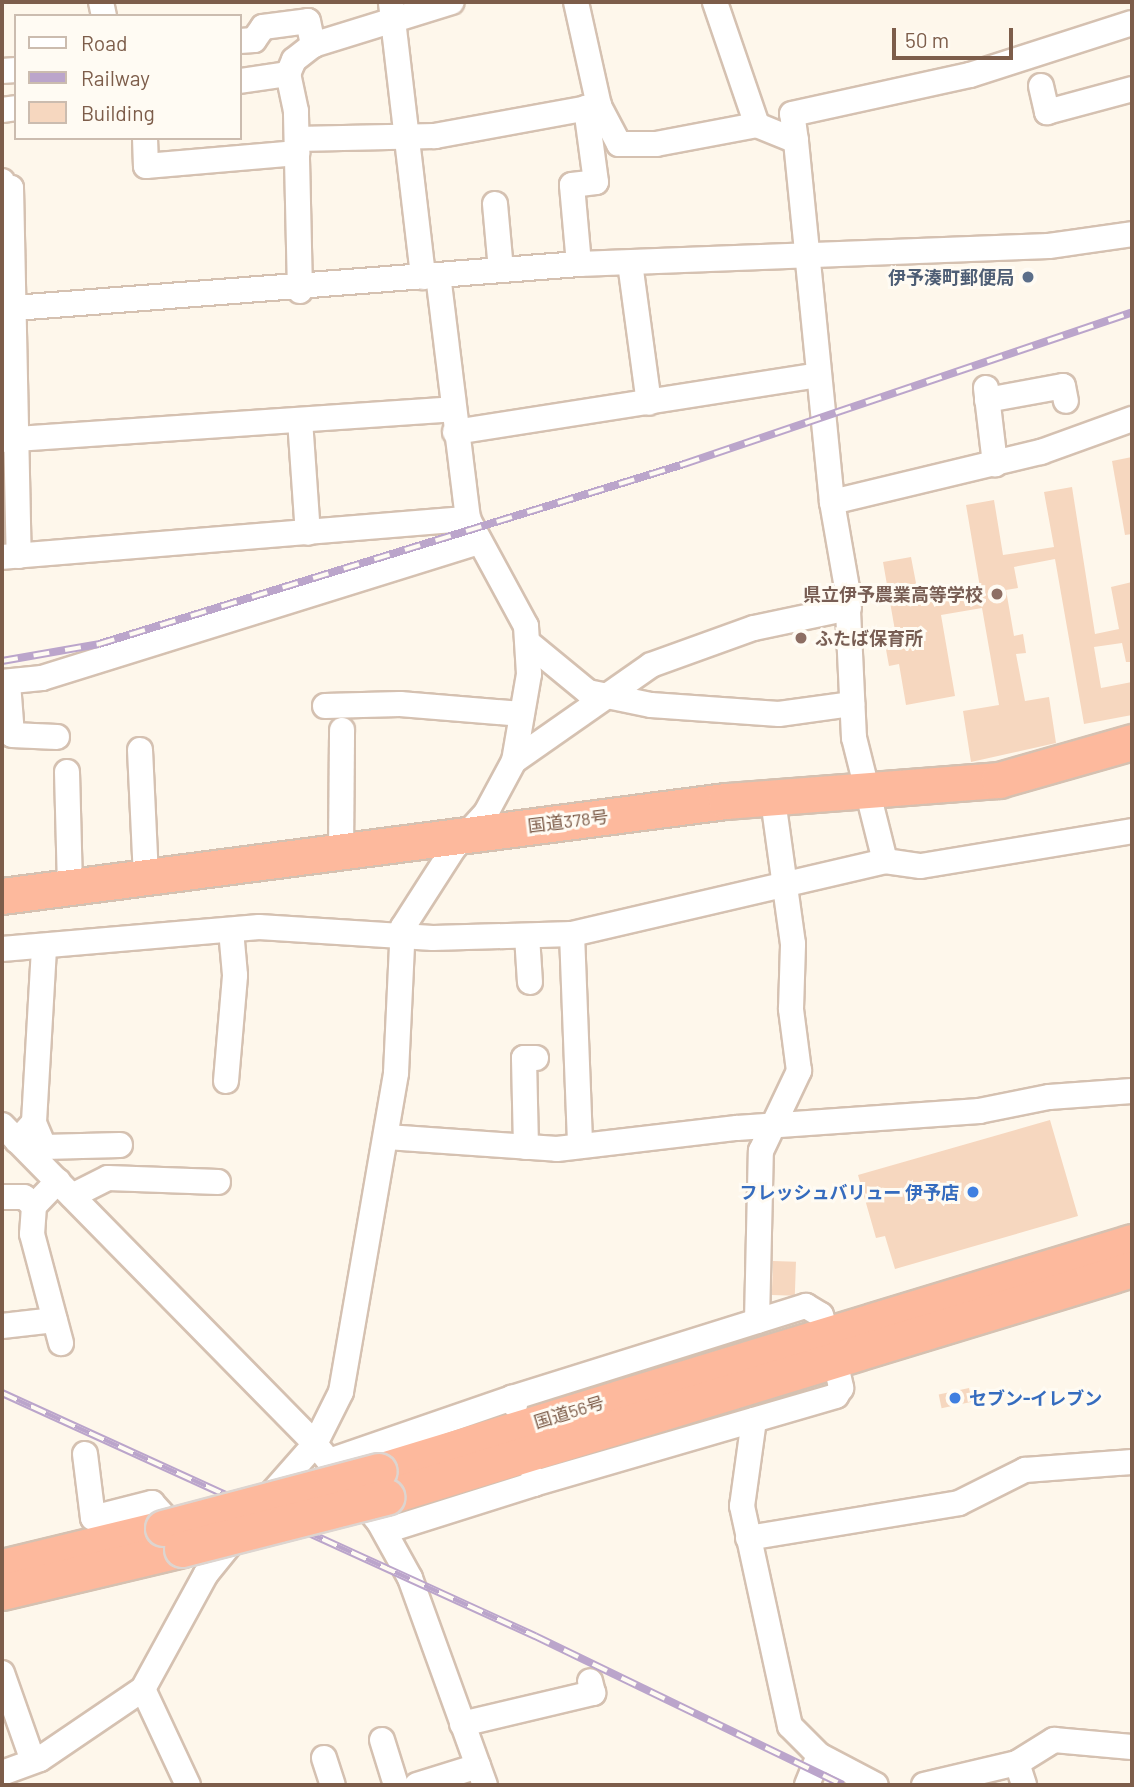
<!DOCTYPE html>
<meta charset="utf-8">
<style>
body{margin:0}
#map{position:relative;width:1134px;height:1787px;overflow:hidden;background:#fef7eb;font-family:Barlow,"Noto Sans JP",sans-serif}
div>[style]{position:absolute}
.building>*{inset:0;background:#f6d7bf;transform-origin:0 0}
.roads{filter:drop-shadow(2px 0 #d5c1b1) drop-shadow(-2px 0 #d5c1b1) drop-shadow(0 2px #d5c1b1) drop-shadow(0 -2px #d5c1b1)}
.minor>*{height:24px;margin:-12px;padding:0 12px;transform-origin:12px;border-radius:12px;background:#fff}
.highway>*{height:35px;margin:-17.5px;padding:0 17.5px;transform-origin:17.5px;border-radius:17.5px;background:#fdb99d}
.rail>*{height:8px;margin-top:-4px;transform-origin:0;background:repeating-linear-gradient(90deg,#fffbf3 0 16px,#bba5cb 0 32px);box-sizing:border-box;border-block:2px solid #bba5cb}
.bridges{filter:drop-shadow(2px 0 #ddd5d0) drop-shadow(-2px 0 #ddd5d0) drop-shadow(0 2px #ddd5d0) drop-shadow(0 -2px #ddd5d0)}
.highway-bridge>*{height:35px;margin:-17.5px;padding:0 17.5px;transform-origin:17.5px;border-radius:17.5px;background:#fdb99d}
.dots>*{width:19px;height:19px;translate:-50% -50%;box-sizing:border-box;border:4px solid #fffbf3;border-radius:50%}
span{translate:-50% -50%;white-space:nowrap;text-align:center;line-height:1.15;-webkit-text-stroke:6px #fffbf3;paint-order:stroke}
.service-label{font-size:18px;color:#4e5e75;font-weight:700}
.right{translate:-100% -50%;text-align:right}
.education-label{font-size:18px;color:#785e54;font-weight:700}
.left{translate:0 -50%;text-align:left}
.street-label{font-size:18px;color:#7d5d4a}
.shop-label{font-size:18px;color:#366cbe;font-weight:700}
.frame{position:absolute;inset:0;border:4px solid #7d5d4a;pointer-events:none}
.legend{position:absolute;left:14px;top:14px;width:228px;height:126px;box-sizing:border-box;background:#fffbf3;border:2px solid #cbbcaf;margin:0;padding:9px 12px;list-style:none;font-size:21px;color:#7d5d4a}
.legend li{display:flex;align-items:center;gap:14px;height:35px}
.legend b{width:35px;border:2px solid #cbbcaf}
.scale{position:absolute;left:892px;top:28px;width:121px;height:32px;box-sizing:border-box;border:4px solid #7d5d4a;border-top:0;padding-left:9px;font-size:21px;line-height:24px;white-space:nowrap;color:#7d5d4a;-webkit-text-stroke:5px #fffbf3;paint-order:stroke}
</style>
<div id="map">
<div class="building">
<div style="clip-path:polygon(1132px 457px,1132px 534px,1125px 535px,1112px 461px)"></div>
<div style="clip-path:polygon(1072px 487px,1095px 634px,1119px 629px,1111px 587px,1132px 582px,1132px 662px,1126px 662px,1122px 643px,1094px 647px,1101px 688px,1132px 682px,1132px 715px,1084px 724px,1055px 559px,1014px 567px,1018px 588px,1006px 590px,1014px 636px,1023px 634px,1026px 653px,1016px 654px,1025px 701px,1049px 697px,1056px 743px,971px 762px,963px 711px,999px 705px,982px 608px,941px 615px,955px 696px,906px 705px,899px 664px,889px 666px,885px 644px,897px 642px,883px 562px,911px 557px,920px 604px,981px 593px,966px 505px,994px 500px,1003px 555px,1054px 547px,1044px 492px)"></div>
<div style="clip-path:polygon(1050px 1120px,1078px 1216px,895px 1269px,885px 1236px,876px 1238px,858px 1175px)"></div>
<div style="left:773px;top:1261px;width:23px;height:34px;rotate:2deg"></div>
<div style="left:969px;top:1388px;width:14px;height:31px;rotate:78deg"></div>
</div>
<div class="roads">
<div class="minor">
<div style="left:101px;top:2px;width:14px;rotate:78deg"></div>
<div style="left:576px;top:2px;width:107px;rotate:77.5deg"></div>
<div style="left:599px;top:106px;width:43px;rotate:62.2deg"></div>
<div style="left:619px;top:144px;width:37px"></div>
<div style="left:656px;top:144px;width:103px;rotate:-10.7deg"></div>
<div style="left:391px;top:3px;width:276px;rotate:83.3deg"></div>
<div style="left:240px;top:41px;width:14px;rotate:-4deg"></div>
<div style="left:254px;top:40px;width:16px;rotate:-55deg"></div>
<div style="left:263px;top:27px;width:45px;rotate:-7.6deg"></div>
<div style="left:308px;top:21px;width:25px;rotate:78deg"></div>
<div style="left:2px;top:71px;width:14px;rotate:-4deg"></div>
<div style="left:240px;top:81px;width:49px;rotate:-8.3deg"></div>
<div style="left:1041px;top:86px;width:27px;rotate:77deg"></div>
<div style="left:1047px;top:112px;width:88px;rotate:-15.1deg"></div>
<div style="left:2px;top:110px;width:14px;rotate:-8deg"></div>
<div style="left:145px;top:138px;width:28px;rotate:88deg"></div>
<div style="left:146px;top:166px;width:152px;rotate:-4.9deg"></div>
<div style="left:297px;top:139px;width:138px;rotate:-1.2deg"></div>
<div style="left:435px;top:136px;width:167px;rotate:-10.4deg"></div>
<div style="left:796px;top:141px;width:27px;rotate:-98deg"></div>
<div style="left:792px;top:114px;width:182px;rotate:-12.4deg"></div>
<div style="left:970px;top:75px;width:170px;rotate:-17.8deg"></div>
<div style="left:2px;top:181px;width:6px;rotate:90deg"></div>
<div style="left:2px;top:187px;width:9px;rotate:6deg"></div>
<div style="left:11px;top:188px;width:368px;rotate:88.8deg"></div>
<div style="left:495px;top:204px;width:66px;rotate:84.8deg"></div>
<div style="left:630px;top:263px;width:141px;rotate:82.3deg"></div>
<div style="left:579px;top:264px;width:79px;rotate:-95.1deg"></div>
<div style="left:572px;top:185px;width:24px;rotate:-7deg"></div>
<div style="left:596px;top:182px;width:75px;rotate:-97.7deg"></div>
<div style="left:300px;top:291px;width:180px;rotate:-91.3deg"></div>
<div style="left:296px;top:111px;width:38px;rotate:-102deg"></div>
<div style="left:288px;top:74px;width:15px;rotate:-67deg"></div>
<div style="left:294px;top:60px;width:24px;rotate:-38deg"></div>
<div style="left:313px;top:45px;width:145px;rotate:-17.2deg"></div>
<div style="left:2px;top:309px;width:579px;rotate:-4.46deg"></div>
<div style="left:579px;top:264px;width:470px;rotate:-2.2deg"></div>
<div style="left:1049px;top:246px;width:84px;rotate:-8.2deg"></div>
<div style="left:986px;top:388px;width:77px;rotate:83.2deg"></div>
<div style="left:987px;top:400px;width:77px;rotate:-10.4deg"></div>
<div style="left:1063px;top:386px;width:15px;rotate:79deg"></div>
<div style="left:300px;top:420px;width:113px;rotate:86deg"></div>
<div style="left:455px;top:432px;width:366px;rotate:-8.9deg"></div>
<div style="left:2px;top:440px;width:451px;rotate:-3.9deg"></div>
<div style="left:832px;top:502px;width:215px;rotate:-13.5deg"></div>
<div style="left:1041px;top:452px;width:97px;rotate:-19.9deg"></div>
<div style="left:2px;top:557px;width:468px;rotate:-4.7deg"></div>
<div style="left:531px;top:645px;width:74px;rotate:39.5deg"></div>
<div style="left:588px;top:692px;width:64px;rotate:11.7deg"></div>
<div style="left:651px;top:705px;width:128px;rotate:4deg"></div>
<div style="left:779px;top:714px;width:74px;rotate:-7.8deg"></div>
<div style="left:2px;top:682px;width:40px;rotate:-5.7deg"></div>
<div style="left:42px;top:678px;width:458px;rotate:-17.3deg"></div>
<div style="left:8px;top:683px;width:52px;rotate:85.6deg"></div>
<div style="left:12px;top:735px;width:45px;rotate:2.5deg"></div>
<div style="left:325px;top:706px;width:75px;rotate:-1.5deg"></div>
<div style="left:400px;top:704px;width:122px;rotate:4.7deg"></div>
<div style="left:140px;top:750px;width:128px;rotate:87.3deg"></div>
<div style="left:514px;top:761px;width:167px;rotate:-35deg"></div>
<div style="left:651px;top:665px;width:109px;rotate:-19.8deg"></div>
<div style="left:754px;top:628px;width:97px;rotate:-11.9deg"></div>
<div style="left:67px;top:772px;width:116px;rotate:88.5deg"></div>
<div style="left:341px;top:851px;width:121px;rotate:-89.5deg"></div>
<div style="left:885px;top:861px;width:36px;rotate:8deg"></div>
<div style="left:921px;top:866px;width:214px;rotate:-9.4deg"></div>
<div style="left:572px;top:934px;width:212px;rotate:87.8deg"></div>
<div style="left:527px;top:936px;width:46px;rotate:86.3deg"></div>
<div style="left:2px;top:949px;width:258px;rotate:-4.9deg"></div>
<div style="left:259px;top:927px;width:174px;rotate:3.6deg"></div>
<div style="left:433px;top:938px;width:139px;rotate:-1.6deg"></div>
<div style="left:572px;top:934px;width:321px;rotate:-13.1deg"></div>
<div style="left:885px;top:861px;width:127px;rotate:-104.1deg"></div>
<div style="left:854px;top:738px;width:150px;rotate:-92.7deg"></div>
<div style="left:847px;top:588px;width:87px;rotate:-99.9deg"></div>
<div style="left:832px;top:502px;width:363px;rotate:-95.7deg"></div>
<div style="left:796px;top:141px;width:42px;rotate:-157.7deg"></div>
<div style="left:757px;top:125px;width:130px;rotate:-108.9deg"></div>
<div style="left:226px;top:1081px;width:106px;rotate:-85.1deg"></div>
<div style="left:235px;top:975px;width:45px;rotate:-95.1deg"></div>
<div style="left:34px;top:1123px;width:26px;rotate:67deg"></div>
<div style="left:44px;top:1147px;width:76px;rotate:-1.5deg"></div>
<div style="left:2px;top:1125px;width:447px;rotate:45.5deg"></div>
<div style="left:315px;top:1444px;width:101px;rotate:50.6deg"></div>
<div style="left:379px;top:1522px;width:64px;rotate:61deg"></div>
<div style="left:410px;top:1578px;width:220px;rotate:70.1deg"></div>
<div style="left:387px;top:1137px;width:170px;rotate:4deg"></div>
<div style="left:557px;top:1149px;width:181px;rotate:-6.7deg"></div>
<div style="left:737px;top:1128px;width:243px;rotate:-4deg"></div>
<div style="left:979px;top:1111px;width:71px;rotate:-11.3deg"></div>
<div style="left:1049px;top:1097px;width:83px;rotate:-4.1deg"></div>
<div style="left:17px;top:1141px;width:25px;rotate:-48deg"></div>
<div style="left:34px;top:1122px;width:173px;rotate:-86.7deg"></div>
<div style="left:526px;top:1147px;width:89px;rotate:-91.3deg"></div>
<div style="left:524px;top:1058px;width:12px"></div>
<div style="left:58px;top:1181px;width:35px;rotate:134deg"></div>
<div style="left:34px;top:1206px;width:28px;rotate:94deg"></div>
<div style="left:32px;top:1234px;width:113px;rotate:75.1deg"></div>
<div style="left:72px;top:1196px;width:40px;rotate:-26.6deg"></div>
<div style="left:108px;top:1178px;width:110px;rotate:2.1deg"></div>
<div style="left:2px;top:1197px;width:22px"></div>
<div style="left:24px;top:1197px;width:13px;rotate:42deg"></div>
<div style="left:757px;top:1321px;width:170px;rotate:-88.7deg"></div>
<div style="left:761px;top:1151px;width:89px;rotate:-64.6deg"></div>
<div style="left:799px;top:1071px;width:63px;rotate:-97.4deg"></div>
<div style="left:791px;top:1009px;width:65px;rotate:-88.2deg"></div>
<div style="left:793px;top:944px;width:146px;rotate:-97.9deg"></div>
<div style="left:2px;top:1326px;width:53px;rotate:-6.5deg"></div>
<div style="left:515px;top:1405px;width:8px;rotate:-113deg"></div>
<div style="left:512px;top:1398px;width:308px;rotate:-17.4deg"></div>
<div style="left:806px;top:1306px;width:17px;rotate:31deg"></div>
<div style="left:821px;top:1315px;width:48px;rotate:73.1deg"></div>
<div style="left:835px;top:1361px;width:28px;rotate:77deg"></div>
<div style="left:841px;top:1388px;width:9px;rotate:122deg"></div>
<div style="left:836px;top:1396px;width:315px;rotate:163.8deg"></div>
<div style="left:534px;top:1484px;width:6px;rotate:-99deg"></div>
<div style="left:754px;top:1420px;width:87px;rotate:97.9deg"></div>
<div style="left:742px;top:1506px;width:225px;rotate:77.7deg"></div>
<div style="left:790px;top:1726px;width:41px;rotate:45deg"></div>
<div style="left:819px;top:1755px;width:64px;rotate:27.8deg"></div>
<div style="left:85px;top:1454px;width:64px;rotate:82.9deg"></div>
<div style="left:93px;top:1518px;width:61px;rotate:-14.3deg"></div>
<div style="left:152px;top:1503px;width:45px;rotate:47.7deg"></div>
<div style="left:329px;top:1461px;width:194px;rotate:-19deg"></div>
<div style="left:265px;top:1501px;width:76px;rotate:-48.7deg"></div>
<div style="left:315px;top:1444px;width:58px;rotate:-63.4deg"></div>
<div style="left:341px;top:1392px;width:324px;rotate:-80.2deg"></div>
<div style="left:396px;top:1073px;width:146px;rotate:-87.3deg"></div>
<div style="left:403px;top:927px;width:93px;rotate:-57.3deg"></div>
<div style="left:453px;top:849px;width:49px;rotate:-47.5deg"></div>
<div style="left:486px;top:813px;width:59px;rotate:-61.7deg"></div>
<div style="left:514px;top:761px;width:88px;rotate:-80.2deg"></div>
<div style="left:529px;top:674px;width:48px;rotate:-93.6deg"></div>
<div style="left:526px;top:626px;width:122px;rotate:-118.5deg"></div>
<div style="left:468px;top:519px;width:245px;rotate:-97deg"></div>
<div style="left:385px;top:1531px;width:156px;rotate:-17.5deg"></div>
<div style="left:748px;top:1538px;width:214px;rotate:-9.4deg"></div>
<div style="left:959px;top:1503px;width:74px;rotate:-26.6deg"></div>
<div style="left:1025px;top:1470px;width:107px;rotate:-4.3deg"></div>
<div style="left:2px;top:1673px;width:93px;rotate:70.6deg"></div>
<div style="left:143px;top:1689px;width:106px;rotate:64.9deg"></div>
<div style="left:462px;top:1724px;width:135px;rotate:-13.3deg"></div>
<div style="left:593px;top:1693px;width:12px;rotate:-104deg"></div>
<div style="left:382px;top:1740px;width:47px;rotate:72.7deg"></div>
<div style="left:324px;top:1758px;width:28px;rotate:72deg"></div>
<div style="left:1017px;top:1763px;width:23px;rotate:72deg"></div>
<div style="left:2px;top:1773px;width:40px;rotate:-20.2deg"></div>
<div style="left:40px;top:1759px;width:125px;rotate:-34.2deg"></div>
<div style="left:143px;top:1689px;width:131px;rotate:-61.3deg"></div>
<div style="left:206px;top:1574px;width:54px;rotate:-51deg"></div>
<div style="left:417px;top:1785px;width:64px;rotate:-17.3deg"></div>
<div style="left:807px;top:1785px;width:32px;rotate:-68deg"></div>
<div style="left:924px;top:1785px;width:96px;rotate:-13.3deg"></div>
<div style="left:1017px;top:1763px;width:44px;rotate:-31.9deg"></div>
<div style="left:1054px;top:1740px;width:78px;rotate:5.1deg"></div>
</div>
<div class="highway">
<div style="left:2px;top:896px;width:730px;rotate:-7.48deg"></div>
<div style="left:726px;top:801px;width:274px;rotate:-4.4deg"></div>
<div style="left:999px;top:780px;width:138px;rotate:-15.9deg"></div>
<div style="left:379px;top:1471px;width:787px;rotate:-16.92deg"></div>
<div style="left:386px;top:1497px;width:780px;rotate:-16.99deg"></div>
<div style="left:2px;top:1567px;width:166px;rotate:-13.6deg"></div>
<div style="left:2px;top:1592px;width:185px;rotate:-13.4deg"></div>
</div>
</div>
<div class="rail">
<div style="left:2px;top:661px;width:98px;rotate:-9.9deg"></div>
<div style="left:99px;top:644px;width:612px;rotate:-17.1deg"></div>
<div style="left:684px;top:464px;width:473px;rotate:-18.7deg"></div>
<div style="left:2px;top:1393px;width:586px;rotate:24.51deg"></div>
<div style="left:535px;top:1636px;width:342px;rotate:25.8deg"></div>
</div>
<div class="bridges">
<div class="highway-bridge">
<div style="left:163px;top:1528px;width:223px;rotate:-14.8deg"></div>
<div style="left:182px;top:1549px;width:211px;rotate:-14.3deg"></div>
</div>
</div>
<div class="dots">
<div style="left:1028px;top:277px;background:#5c6f8a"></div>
<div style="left:997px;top:594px;background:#8d6e63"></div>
<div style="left:801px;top:638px;background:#8d6e63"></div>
<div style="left:973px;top:1192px;background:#3f7fe0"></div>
<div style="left:955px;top:1398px;background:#3f7fe0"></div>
</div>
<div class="service-label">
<span class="right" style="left:1014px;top:277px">伊予湊町郵便局</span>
</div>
<div class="education-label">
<span class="right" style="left:983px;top:594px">県立伊予農業高等学校</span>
<span class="left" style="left:815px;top:638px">ふたば保育所</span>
</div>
<div class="street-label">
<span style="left:568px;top:821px;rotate:-7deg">国道378号</span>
<span style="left:569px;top:1412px;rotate:-17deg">国道56号</span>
</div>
<div class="shop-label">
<span class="right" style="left:959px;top:1192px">フレッシュバリュー 伊予店</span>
<span class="left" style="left:969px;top:1398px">セブン-イレブン</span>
</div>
<div class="frame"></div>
<ul class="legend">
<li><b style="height:9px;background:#fff"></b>Road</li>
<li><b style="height:9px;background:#bba5cb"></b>Railway</li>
<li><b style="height:19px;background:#f6d7bf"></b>Building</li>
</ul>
<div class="scale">50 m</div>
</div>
